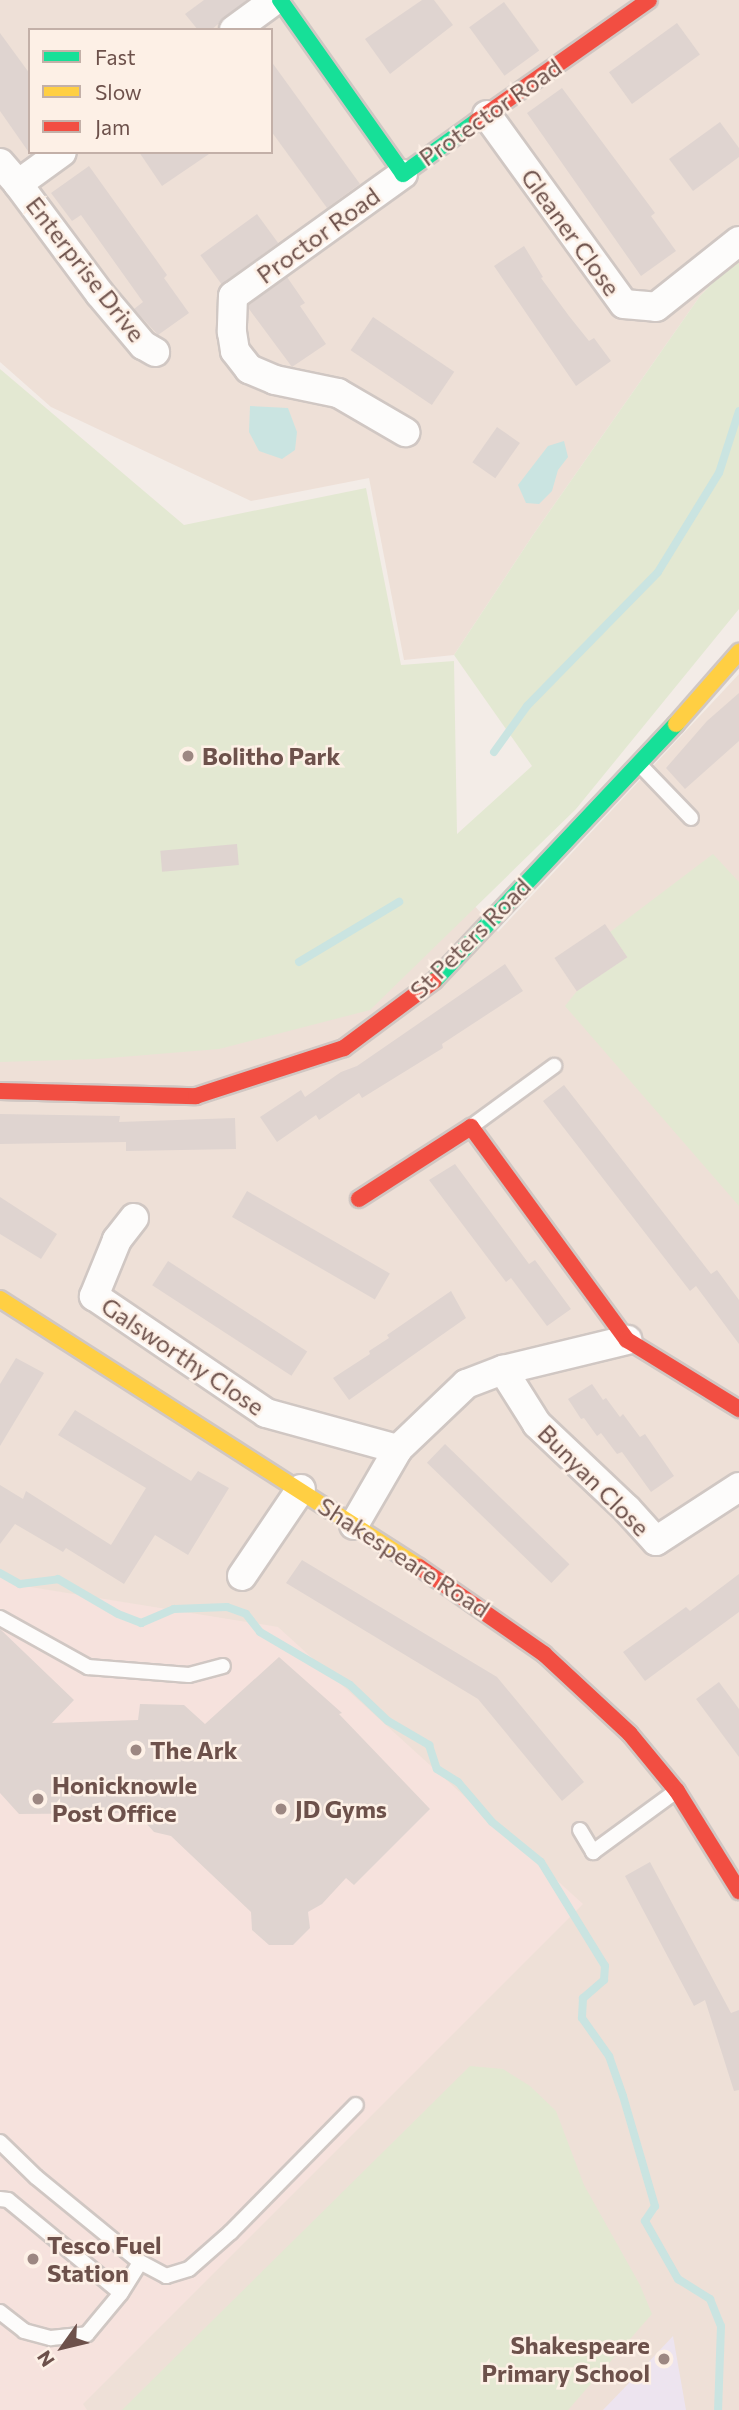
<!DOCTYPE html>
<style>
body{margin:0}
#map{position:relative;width:739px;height:2410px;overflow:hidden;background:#f3ece7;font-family:Commissioner,sans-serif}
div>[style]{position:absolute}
.residential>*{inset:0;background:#eee0d7}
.commercial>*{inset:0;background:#f6e2dd}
.education>*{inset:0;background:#ede4ef}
.green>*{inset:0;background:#e3e8d2}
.water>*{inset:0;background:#cae4e1}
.stream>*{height:8px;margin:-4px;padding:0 4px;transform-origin:4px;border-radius:4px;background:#cae4e1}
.building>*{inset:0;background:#dfd4d0;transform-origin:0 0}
.roads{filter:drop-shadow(2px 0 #d0c7c3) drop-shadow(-2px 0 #d0c7c3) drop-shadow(0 2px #d0c7c3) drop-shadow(0 -2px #d0c7c3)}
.lane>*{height:14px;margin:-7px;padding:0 7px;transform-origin:7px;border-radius:7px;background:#fdfcfb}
.street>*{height:28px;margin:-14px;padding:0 14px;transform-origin:14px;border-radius:14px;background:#fdfcfb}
.fast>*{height:16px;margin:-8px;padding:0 8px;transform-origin:8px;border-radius:8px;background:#16e098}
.slow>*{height:16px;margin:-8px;padding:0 8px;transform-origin:8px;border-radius:8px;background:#ffcf43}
.jam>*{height:16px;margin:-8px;padding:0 8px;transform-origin:8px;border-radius:8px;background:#f24e42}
.dots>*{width:19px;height:19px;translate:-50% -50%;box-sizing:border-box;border:4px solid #fdf0e6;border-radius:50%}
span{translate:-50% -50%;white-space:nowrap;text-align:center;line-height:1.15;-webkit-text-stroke:5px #fdf0e6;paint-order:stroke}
.street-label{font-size:24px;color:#6d514b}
.poi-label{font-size:24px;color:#6d514b;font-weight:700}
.left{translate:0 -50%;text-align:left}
.right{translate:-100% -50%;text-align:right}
.legend{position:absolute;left:28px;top:28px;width:245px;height:126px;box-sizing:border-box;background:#fdf0e6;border:2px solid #c3b0a8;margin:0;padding:9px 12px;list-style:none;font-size:21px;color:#6d514b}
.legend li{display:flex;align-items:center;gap:14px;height:35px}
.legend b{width:35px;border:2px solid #c3b0a8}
.north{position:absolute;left:28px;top:2312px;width:70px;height:70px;-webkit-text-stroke:5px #fdf0e6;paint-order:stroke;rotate:236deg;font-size:19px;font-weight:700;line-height:28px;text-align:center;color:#6d514b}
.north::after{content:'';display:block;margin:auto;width:24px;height:32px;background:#6d514b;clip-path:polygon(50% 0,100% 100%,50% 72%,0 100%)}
</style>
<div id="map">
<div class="residential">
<div style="clip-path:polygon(evenodd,0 0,739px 0,739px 256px,700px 296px,533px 535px,454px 655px,404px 660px,369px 478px,251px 501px,51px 407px,0 362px,0 0,30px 30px,271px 30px,271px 152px,30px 152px,30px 30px)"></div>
<div style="clip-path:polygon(739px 674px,739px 2410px,0 2410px,0 1056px,464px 894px,498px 932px)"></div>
</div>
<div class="commercial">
<div style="clip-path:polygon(0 1572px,18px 1585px,278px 1627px,583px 1904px,83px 2404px,87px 2410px,0 2410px)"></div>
</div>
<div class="education">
<div style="clip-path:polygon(673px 2336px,686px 2410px,603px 2410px,630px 2382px)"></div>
</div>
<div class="green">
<div style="clip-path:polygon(739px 256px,739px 609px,576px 809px,370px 1010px,219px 1049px,97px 1059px,0 1062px,0 369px,184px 525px,366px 488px,401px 665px,454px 661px,457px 834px,532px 766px,454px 655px,533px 535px,700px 296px)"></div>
<div style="clip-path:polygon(713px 854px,739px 882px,739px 1206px,565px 1006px,577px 991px,627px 957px,610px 932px)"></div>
<div style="clip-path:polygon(470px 2066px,503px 2069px,530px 2086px,556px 2111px,584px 2185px,640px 2285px,652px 2314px,568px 2410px,122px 2410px)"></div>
</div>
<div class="water">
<div style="clip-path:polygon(250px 406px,288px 408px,297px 432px,295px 450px,282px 459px,259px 451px,249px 432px)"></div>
<div style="clip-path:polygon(564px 441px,568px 457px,558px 470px,552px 491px,539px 504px,526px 503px,518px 485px,548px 446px)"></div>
</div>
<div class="stream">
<div style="left:494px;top:752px;width:57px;rotate:-54.3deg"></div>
<div style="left:527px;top:706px;width:187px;rotate:-45.6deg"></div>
<div style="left:658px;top:572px;width:116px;rotate:-58.4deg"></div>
<div style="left:719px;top:473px;width:65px;rotate:-72.1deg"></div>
<div style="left:299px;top:962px;width:117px;rotate:-31deg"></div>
<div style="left:0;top:1573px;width:23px;rotate:29deg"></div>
<div style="left:20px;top:1584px;width:38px;rotate:-7deg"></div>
<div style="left:58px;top:1579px;width:69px;rotate:30.3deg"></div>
<div style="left:118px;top:1614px;width:25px;rotate:21deg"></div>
<div style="left:141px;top:1623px;width:36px;rotate:-23deg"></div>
<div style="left:174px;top:1609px;width:53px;rotate:-2.2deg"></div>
<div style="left:227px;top:1607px;width:20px;rotate:20deg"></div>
<div style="left:246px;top:1614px;width:23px;rotate:52deg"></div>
<div style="left:260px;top:1632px;width:104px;rotate:30.5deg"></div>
<div style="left:350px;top:1685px;width:52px;rotate:43.5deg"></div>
<div style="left:388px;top:1721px;width:48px;rotate:30.3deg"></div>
<div style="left:429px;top:1745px;width:25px;rotate:72deg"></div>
<div style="left:437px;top:1769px;width:25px;rotate:32deg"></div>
<div style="left:458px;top:1782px;width:52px;rotate:49.6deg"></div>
<div style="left:492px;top:1822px;width:63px;rotate:39.2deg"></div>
<div style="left:541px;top:1862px;width:122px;rotate:58.4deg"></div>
<div style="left:605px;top:1966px;width:14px;rotate:94deg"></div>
<div style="left:604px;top:1980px;width:28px;rotate:139deg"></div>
<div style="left:583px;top:1998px;width:20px;rotate:93deg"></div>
<div style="left:582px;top:2018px;width:47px;rotate:54.6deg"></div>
<div style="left:609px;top:2056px;width:42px;rotate:70.7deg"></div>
<div style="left:623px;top:2096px;width:115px;rotate:73.8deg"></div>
<div style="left:655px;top:2206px;width:18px;rotate:124deg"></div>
<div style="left:645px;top:2221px;width:67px;rotate:60.4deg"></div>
<div style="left:678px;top:2279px;width:38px;rotate:32deg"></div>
<div style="left:710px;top:2299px;width:29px;rotate:68deg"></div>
<div style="left:721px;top:2326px;width:84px;rotate:92deg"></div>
</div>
<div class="building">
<div style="clip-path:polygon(204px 0,247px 0,211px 30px,198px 30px,185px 14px)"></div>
<div style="clip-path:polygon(422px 0,434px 0,453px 25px,390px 74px,365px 39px)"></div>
<div style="left:504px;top:2px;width:60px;height:43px;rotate:54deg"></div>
<div style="left:677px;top:23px;width:39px;height:84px;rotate:54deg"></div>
<div style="clip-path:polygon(0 33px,30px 74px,30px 154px,0 111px)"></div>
<div style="clip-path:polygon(271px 61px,360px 184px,327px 208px,271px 131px)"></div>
<div style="clip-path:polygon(562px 88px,655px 213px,651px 216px,676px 251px,641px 276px,527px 113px)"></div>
<div style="clip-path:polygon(720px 122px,739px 148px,739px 157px,693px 191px,669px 159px)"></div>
<div style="clip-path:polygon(139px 152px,212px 152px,162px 186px)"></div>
<div style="clip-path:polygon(89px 166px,167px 275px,164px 278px,189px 313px,158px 335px,134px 309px,143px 302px,81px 215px,72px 221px,51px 193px)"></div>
<div style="left:257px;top:214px;width:36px;height:70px;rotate:54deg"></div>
<div style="clip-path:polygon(524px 246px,543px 277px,541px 278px,569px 316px,589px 341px,594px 338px,611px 361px,576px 386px,494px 266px)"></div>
<div style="clip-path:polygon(287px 277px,305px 303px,300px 306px,326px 344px,292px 367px,249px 309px,249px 305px)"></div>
<div style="left:373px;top:317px;width:98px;height:40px;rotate:34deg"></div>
<div style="left:497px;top:427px;width:28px;height:43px;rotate:35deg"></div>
<div style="clip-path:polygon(739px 693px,739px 741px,685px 789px,666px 768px,707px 721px)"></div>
<div style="left:237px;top:844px;width:21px;height:77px;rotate:85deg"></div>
<div style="left:605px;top:924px;width:40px;height:61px;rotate:56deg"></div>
<div style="clip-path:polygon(505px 964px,523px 991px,442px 1044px,443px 1048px,362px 1098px,359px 1093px,319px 1120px,316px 1115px,277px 1142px,260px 1117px,301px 1090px,305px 1097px,341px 1072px,357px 1066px)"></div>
<div style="clip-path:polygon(564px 1085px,711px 1274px,717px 1270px,739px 1300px,739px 1344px,696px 1286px,690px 1291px,543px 1101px)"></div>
<div style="clip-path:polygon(0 1114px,120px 1116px,119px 1122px,235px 1118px,236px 1149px,126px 1151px,126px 1142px,0 1144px)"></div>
<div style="clip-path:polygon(455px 1164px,529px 1264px,535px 1260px,571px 1309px,547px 1326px,511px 1278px,506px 1282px,429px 1180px)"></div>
<div style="left:247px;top:1191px;width:165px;height:30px;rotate:30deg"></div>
<div style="clip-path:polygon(0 1197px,57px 1234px,41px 1259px,0 1234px)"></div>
<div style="left:168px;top:1261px;width:166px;height:29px;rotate:33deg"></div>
<div style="clip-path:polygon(451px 1291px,466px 1318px,349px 1400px,333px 1378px,370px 1354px,369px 1351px,389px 1338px,387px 1335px)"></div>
<div style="clip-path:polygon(16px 1358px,44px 1373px,0 1446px,0 1384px)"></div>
<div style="clip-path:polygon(592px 1384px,603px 1400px,606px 1398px,620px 1417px,623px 1414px,640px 1437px,645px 1434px,674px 1476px,651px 1492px,622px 1452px,617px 1454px,601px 1433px,597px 1436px,584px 1418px,581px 1419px,568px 1399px)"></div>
<div style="clip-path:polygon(75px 1410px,191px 1481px,198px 1471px,229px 1488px,188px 1555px,155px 1535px,124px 1584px,66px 1548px,63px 1552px,15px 1524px,0 1544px,0 1485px,23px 1499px,26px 1491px,111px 1545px,146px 1488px,58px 1435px)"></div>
<div style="left:445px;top:1444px;width:173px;height:26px;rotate:44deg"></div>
<div style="clip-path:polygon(302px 1560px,497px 1677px,584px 1782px,562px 1801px,478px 1699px,286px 1583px)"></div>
<div style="clip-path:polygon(739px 1574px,739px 1612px,645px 1681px,623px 1652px,686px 1607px,690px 1611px)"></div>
<div style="clip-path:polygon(0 1629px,74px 1700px,52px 1723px,138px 1720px,140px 1704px,184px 1705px,205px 1724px,279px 1657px,342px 1713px,339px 1714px,430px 1809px,354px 1885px,346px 1878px,322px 1904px,308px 1912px,310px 1928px,293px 1945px,269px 1945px,252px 1930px,251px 1912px,171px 1836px,154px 1832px,137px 1813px,19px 1814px,0 1793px)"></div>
<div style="clip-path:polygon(719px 1682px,739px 1709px,739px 1757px,696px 1699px)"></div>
<div style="clip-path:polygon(650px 1862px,731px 2013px,739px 2010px,739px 2090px,734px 2091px,705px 2000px,694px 2006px,625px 1876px)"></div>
</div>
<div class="roads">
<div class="lane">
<div style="left:641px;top:766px;width:72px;rotate:46.1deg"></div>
<div style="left:472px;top:1126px;width:102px;rotate:-36.2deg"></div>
<div style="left:0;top:1618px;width:101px;rotate:29.1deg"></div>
<div style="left:88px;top:1667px;width:101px;rotate:4.5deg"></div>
<div style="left:189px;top:1675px;width:35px;rotate:-15deg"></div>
<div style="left:580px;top:1830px;width:26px;rotate:59deg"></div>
<div style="left:593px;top:1852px;width:102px;rotate:-36.2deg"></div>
<div style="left:0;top:2142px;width:50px;rotate:44.2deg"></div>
<div style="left:36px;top:2177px;width:134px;rotate:39.3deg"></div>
<div style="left:140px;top:2262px;width:30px;rotate:28deg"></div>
<div style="left:166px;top:2276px;width:24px;rotate:-17deg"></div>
<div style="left:189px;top:2269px;width:56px;rotate:-41.4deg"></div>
<div style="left:231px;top:2232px;width:178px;rotate:-45.5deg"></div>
<div style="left:0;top:2199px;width:8px;rotate:7deg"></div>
<div style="left:8px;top:2200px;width:146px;rotate:39.5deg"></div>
<div style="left:0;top:2312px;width:31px;rotate:38deg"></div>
<div style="left:24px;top:2331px;width:28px;rotate:15deg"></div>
<div style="left:51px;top:2338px;width:36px;rotate:-6deg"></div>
<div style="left:87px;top:2334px;width:53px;rotate:-50.3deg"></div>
<div style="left:121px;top:2293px;width:36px;rotate:-58deg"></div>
</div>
<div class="street">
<div style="left:234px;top:30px;width:51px;rotate:-36.2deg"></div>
<div style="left:487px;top:115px;width:233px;rotate:54.1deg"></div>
<div style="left:624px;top:304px;width:32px;rotate:5deg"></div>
<div style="left:656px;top:307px;width:106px;rotate:-38.5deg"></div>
<div style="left:0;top:163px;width:28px;rotate:49deg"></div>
<div style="left:18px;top:184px;width:54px;rotate:-36deg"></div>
<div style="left:403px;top:174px;width:209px;rotate:144.3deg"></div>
<div style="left:233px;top:296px;width:36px;rotate:92deg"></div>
<div style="left:232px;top:332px;width:19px;rotate:81deg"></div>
<div style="left:235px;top:351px;width:23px;rotate:52deg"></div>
<div style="left:249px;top:369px;width:28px;rotate:23deg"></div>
<div style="left:275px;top:380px;width:64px;rotate:11.7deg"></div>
<div style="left:338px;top:393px;width:78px;rotate:30.2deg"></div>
<div style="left:18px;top:184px;width:137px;rotate:53.3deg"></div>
<div style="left:100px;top:294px;width:67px;rotate:49.9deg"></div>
<div style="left:143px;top:345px;width:14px;rotate:30deg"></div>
<div style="left:134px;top:1218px;width:28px;rotate:128deg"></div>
<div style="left:117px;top:1240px;width:61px;rotate:112.3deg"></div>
<div style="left:94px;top:1296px;width:208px;rotate:34.2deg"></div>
<div style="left:266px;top:1413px;width:137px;rotate:15.3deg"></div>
<div style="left:503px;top:1370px;width:64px;rotate:57.8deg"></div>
<div style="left:537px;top:1424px;width:124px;rotate:43.4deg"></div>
<div style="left:627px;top:1509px;width:43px;rotate:47.8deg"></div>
<div style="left:656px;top:1541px;width:99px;rotate:-33deg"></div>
<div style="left:354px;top:1525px;width:88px;rotate:-59.9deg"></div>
<div style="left:398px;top:1449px;width:94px;rotate:-43.7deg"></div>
<div style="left:466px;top:1384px;width:40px;rotate:-21deg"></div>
<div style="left:503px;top:1370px;width:128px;rotate:-13.6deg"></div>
<div style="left:242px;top:1576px;width:105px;rotate:-55.9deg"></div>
</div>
<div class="fast">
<div style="left:280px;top:0;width:213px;rotate:54.7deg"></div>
<div style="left:403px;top:174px;width:91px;rotate:-35.6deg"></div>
<div style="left:434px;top:981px;width:353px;rotate:-46.7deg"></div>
</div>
<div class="slow">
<div style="left:676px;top:724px;width:96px;rotate:-48.8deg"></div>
<div style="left:0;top:1299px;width:497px;rotate:32.6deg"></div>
</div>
<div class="jam">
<div style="left:477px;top:121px;width:210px;rotate:-35.1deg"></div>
<div style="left:0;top:1091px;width:196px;rotate:1.5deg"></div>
<div style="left:196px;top:1096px;width:156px;rotate:-18deg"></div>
<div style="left:344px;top:1048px;width:112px;rotate:-36.7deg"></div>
<div style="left:359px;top:1199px;width:133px;rotate:-32.7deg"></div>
<div style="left:471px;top:1127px;width:264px;rotate:53.8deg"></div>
<div style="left:627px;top:1340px;width:132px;rotate:31.6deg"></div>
<div style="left:419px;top:1567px;width:152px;rotate:34.8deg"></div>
<div style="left:544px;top:1654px;width:117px;rotate:42.9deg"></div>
<div style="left:630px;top:1734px;width:74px;rotate:50.5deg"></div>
<div style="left:677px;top:1791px;width:118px;rotate:58.2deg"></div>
</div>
</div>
<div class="dots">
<div style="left:188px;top:756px;background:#9c8782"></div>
<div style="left:136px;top:1750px;background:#9c8782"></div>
<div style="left:38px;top:1799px;background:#9c8782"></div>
<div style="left:281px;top:1809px;background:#9c8782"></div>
<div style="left:33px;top:2259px;background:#9c8782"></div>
<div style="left:664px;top:2359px;background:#9c8782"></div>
</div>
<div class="street-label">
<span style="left:490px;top:112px;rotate:-35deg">Protector Road</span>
<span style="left:571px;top:232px;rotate:54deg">Gleaner Close</span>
<span style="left:318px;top:235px;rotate:-36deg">Proctor Road</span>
<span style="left:86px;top:269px;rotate:52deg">Enterprise Drive</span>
<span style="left:470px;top:938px;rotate:-45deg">St Peters Road</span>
<span style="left:183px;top:1356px;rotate:34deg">Galsworthy Close</span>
<span style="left:594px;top:1480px;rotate:45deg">Bunyan Close</span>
<span style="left:404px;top:1557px;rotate:33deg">Shakespeare Road</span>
</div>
<div class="poi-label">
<span class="left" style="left:202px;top:756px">Bolitho Park</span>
<span class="left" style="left:150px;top:1750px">The Ark</span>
<span class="left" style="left:52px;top:1799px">Honicknowle<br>Post Office</span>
<span class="left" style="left:295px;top:1809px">JD Gyms</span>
<span class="left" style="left:47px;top:2259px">Tesco Fuel<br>Station</span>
<span class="right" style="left:650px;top:2359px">Shakespeare<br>Primary School</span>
</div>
<ul class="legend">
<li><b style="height:9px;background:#16e098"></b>Fast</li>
<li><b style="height:9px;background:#ffcf43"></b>Slow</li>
<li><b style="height:9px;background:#f24e42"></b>Jam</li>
</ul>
<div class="north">N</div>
</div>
